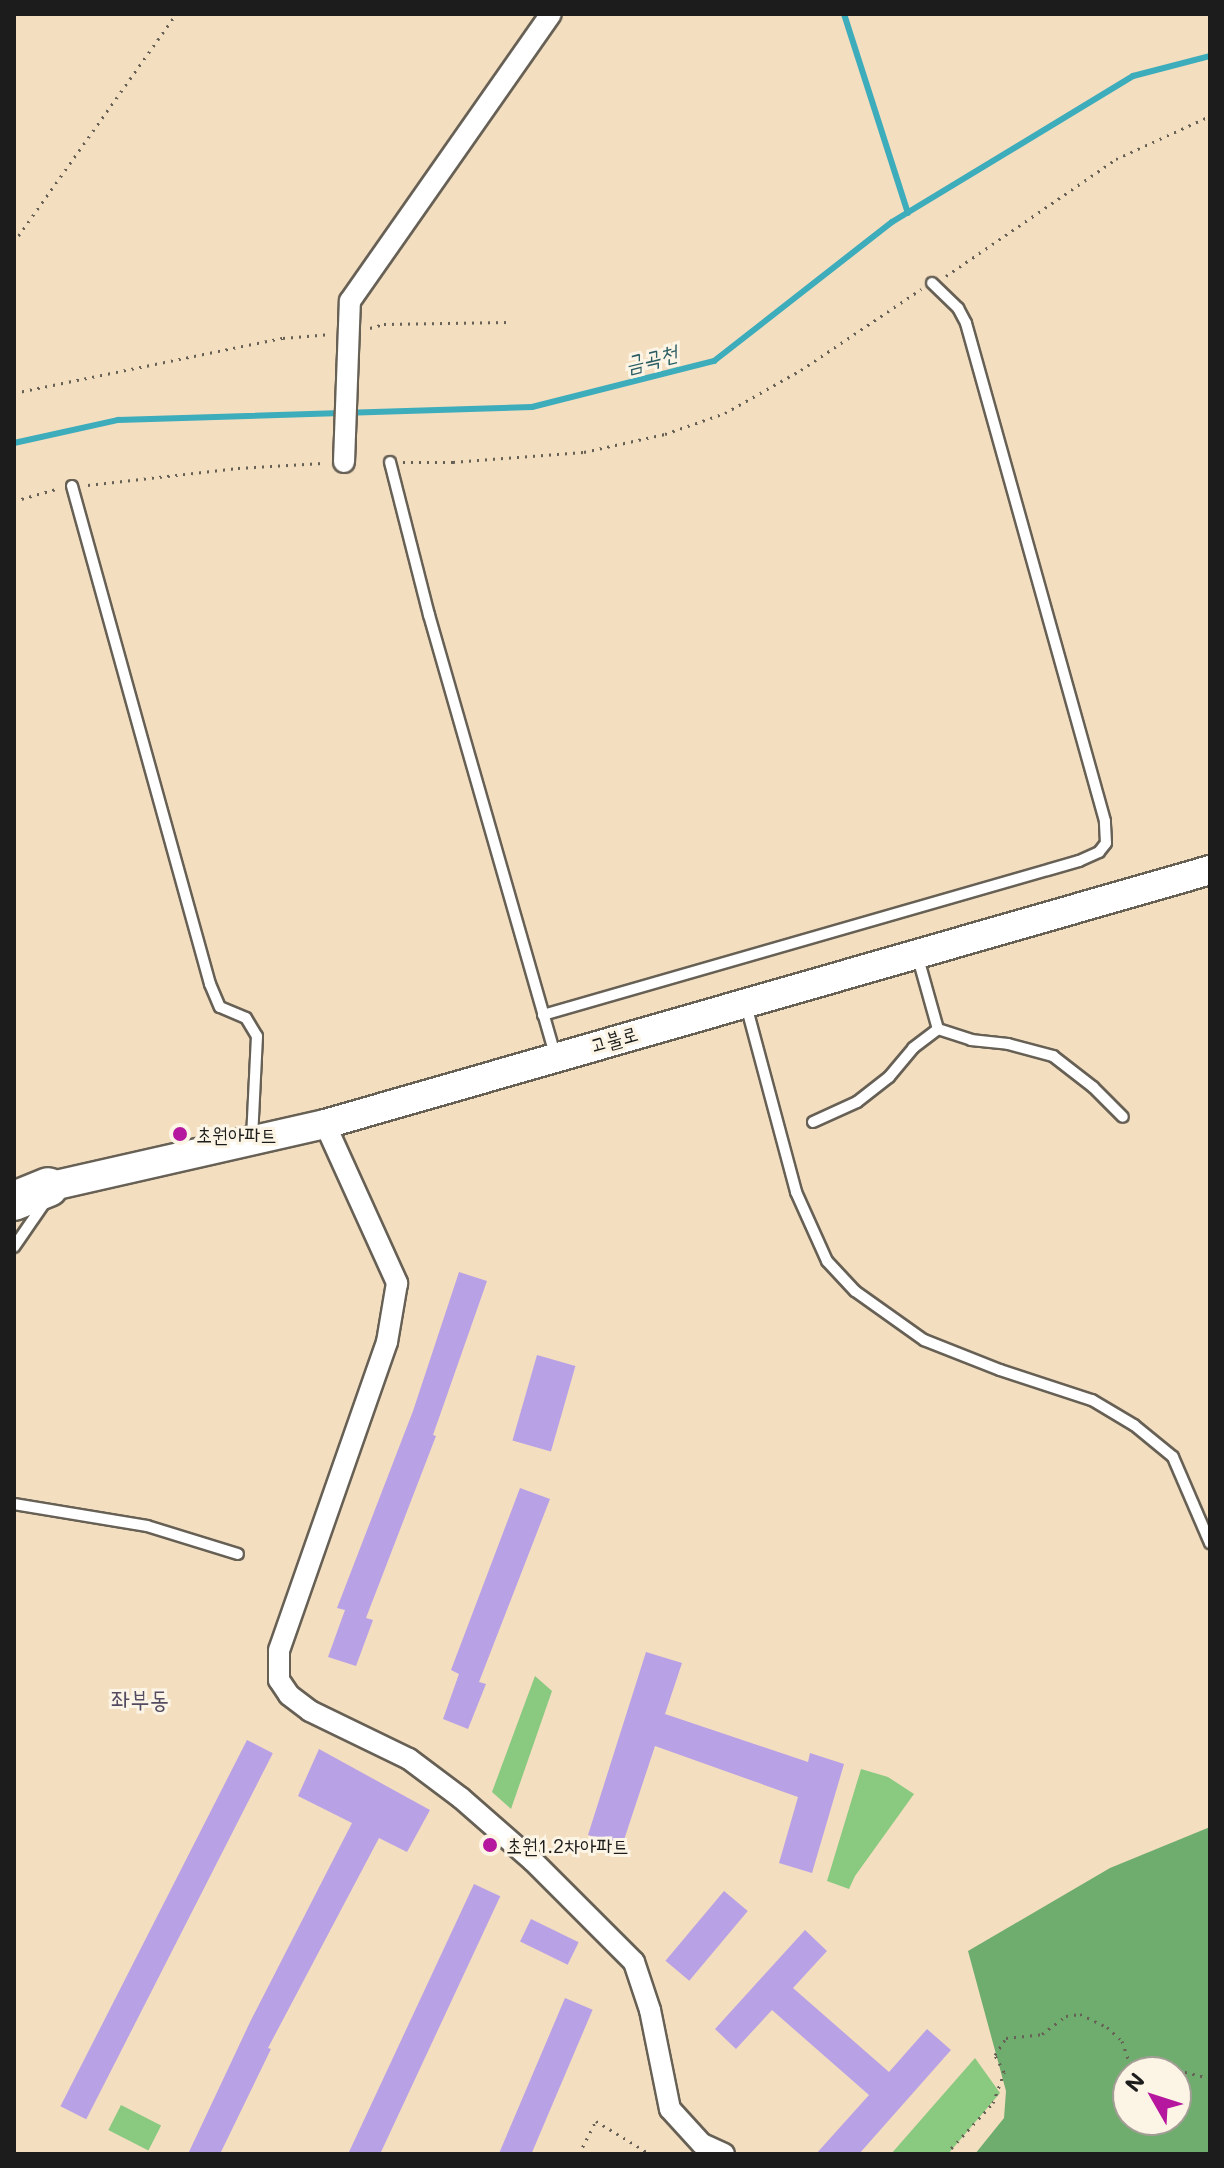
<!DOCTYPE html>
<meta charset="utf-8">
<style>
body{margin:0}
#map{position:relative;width:1224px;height:2168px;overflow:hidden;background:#f3dec0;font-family:Mali,"Poor Story",sans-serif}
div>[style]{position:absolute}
.green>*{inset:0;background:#8ac980;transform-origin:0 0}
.forest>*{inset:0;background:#6fad6e}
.stream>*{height:6px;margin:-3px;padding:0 3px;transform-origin:3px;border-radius:3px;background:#3dacbb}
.building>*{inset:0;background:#b9a1e5;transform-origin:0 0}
.path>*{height:3px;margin-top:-1.5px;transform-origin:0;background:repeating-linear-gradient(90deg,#676055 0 2px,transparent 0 8px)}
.roads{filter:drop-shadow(2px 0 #676055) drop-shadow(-2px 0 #676055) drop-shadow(0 2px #676055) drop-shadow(0 -2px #676055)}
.lane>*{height:10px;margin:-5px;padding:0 5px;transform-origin:5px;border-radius:5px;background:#fff}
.street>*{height:20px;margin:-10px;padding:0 10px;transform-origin:10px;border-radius:10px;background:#fff}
.secondary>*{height:28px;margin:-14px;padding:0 14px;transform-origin:14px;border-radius:14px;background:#fff}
.highway>*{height:38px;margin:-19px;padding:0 19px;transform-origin:19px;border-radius:19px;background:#fff}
.dots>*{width:22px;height:22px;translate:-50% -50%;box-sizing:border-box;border:4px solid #fcf5e5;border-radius:50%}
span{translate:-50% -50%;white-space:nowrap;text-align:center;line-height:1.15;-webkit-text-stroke:6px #fcf5e5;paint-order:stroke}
.street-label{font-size:20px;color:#1c1c1c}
.poi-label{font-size:20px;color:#1c1c1c}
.left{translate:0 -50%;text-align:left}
.water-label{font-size:22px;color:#2b5d64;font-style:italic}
.quarter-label{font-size:24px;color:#534b62}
.frame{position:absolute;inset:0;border:16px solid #1c1c1c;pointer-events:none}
.north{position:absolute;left:1112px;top:2056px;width:80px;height:80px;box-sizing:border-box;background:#fcf5e5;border:2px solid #a29e95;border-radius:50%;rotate:309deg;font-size:22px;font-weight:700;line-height:32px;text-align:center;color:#1c1c1c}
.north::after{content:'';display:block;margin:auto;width:28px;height:36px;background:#b5179e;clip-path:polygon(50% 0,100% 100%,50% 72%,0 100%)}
</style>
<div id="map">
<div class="green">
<div style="clip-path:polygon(535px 1676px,552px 1691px,511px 1809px,492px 1792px)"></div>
<div style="clip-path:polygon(861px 1769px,888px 1777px,914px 1794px,855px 1876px,849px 1889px,827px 1881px)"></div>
<div style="clip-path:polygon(975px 2058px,1000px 2093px,948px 2154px,891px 2154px)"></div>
<div style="left:121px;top:2105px;width:45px;height:28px;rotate:27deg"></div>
</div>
<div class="forest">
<div style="clip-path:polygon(evenodd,1210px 1827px,1210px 2154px,975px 2154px,1004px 2118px,1006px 2091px,968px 1951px,1110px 1868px,1210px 1827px,1128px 2072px,1176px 2072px,1176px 2120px,1128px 2120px,1128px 2072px)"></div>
</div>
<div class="stream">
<div style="left:844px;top:14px;width:209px;rotate:72.2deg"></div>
<div style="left:14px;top:443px;width:107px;rotate:-12.5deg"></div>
<div style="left:118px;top:420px;width:414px;rotate:-1.8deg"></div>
<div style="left:532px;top:407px;width:188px;rotate:-14.2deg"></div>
<div style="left:714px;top:361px;width:226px;rotate:-38deg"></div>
<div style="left:892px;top:222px;width:282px;rotate:-31.2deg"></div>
<div style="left:1133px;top:76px;width:80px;rotate:-14.6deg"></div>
</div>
<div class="building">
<div style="clip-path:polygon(459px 1272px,487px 1281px,433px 1435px,436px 1436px,366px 1618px,373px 1620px,356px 1666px,328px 1657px,345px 1610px,337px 1608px,413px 1411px)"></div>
<div style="left:537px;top:1355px;width:40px;height:89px;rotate:16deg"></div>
<div style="clip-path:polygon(520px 1488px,550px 1499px,479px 1682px,486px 1684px,468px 1729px,443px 1719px,459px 1674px,451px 1670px)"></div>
<div style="clip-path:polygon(646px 1652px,682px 1663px,665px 1714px,808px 1762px,810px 1753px,844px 1764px,812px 1873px,779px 1863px,798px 1797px,655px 1746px,622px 1846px,588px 1835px)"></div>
<div style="left:247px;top:1740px;width:29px;height:411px;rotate:27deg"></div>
<div style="clip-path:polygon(319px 1749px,430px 1810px,407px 1852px,379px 1838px,268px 2048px,271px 2049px,220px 2154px,188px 2154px,251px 2020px,352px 1823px,298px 1796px)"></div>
<div style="left:474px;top:1884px;width:29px;height:304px;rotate:25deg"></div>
<div style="left:724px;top:1891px;width:31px;height:91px;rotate:40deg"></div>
<div style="left:531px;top:1919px;width:53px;height:25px;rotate:26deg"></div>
<div style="clip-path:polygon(805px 1930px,827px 1951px,793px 1988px,889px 2072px,927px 2029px,951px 2050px,859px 2154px,816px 2154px,869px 2095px,772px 2010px,736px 2049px,715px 2029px)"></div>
<div style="left:565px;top:1998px;width:30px;height:174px;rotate:23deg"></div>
</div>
<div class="path">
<div style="left:14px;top:242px;width:280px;rotate:-54.6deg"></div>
<div style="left:946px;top:276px;width:206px;rotate:-34.5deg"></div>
<div style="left:1116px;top:159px;width:103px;rotate:-24.6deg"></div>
<div style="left:370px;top:328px;width:15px;rotate:-16deg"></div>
<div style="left:384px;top:324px;width:125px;rotate:-0.9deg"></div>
<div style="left:14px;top:393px;width:275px;rotate:-11.6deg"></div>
<div style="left:283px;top:338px;width:48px;rotate:-4.8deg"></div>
<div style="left:403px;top:462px;width:50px"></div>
<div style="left:453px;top:462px;width:131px;rotate:-4.4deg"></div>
<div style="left:584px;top:452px;width:83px;rotate:-12.5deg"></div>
<div style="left:665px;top:434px;width:64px;rotate:-19.3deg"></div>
<div style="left:725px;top:413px;width:87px;rotate:-29.5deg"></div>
<div style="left:801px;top:370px;width:145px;rotate:-34deg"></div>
<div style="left:88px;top:485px;width:151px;rotate:-6.5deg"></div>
<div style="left:238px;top:468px;width:85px;rotate:-3.4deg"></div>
<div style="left:14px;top:501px;width:44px;rotate:-15.9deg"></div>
<div style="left:1171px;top:2072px;width:6px;rotate:-18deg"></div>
<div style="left:1177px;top:2070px;width:34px;rotate:14deg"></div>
<div style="left:579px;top:2154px;width:37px;rotate:-63deg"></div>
<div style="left:596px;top:2121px;width:63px;rotate:31.4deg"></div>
<div style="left:946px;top:2154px;width:69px;rotate:-47.3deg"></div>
<div style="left:993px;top:2103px;width:33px;rotate:-70deg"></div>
<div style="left:1004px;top:2072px;width:19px;rotate:-118deg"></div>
<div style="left:995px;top:2055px;width:20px;rotate:-57deg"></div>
<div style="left:1006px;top:2038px;width:36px;rotate:-6deg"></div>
<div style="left:1042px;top:2034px;width:30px;rotate:-37deg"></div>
<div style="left:1066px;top:2016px;width:14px;rotate:-8deg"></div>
<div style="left:1080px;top:2014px;width:30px;rotate:26deg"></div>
<div style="left:1107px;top:2027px;width:21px;rotate:43deg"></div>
<div style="left:1122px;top:2041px;width:24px;rotate:71deg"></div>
<div style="left:1130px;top:2064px;width:12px;rotate:42deg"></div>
</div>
<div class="roads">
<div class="lane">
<div style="left:390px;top:462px;width:158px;rotate:75.7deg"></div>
<div style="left:429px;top:615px;width:458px;rotate:74deg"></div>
<div style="left:72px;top:486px;width:517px;rotate:74.51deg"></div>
<div style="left:210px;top:984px;width:25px;rotate:67deg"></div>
<div style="left:220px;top:1007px;width:28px;rotate:23deg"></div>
<div style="left:246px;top:1018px;width:21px;rotate:59deg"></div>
<div style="left:257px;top:1036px;width:102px;rotate:92.8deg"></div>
<div style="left:918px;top:958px;width:74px;rotate:74.3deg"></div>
<div style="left:746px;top:1005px;width:194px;rotate:75deg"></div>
<div style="left:796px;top:1192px;width:76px;rotate:65.8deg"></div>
<div style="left:827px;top:1261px;width:41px;rotate:47deg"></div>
<div style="left:855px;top:1291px;width:85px;rotate:35.4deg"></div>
<div style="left:924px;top:1340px;width:82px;rotate:21.5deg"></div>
<div style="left:1000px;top:1370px;width:97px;rotate:18.1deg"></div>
<div style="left:1092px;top:1400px;width:49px;rotate:30.8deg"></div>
<div style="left:1134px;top:1425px;width:50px;rotate:39.4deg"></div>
<div style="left:1173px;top:1457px;width:94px;rotate:66.7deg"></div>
<div style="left:543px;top:1015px;width:558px;rotate:-16.03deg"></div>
<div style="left:1079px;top:861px;width:22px;rotate:-24deg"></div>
<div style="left:1099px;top:852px;width:11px;rotate:-52deg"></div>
<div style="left:1106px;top:843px;width:22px;rotate:-93deg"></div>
<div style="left:1105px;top:821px;width:517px;rotate:-105.6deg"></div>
<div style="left:966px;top:323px;width:17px;rotate:-118deg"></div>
<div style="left:958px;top:308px;width:36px;rotate:-136deg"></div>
<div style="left:813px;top:1122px;width:48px;rotate:-24.4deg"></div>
<div style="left:857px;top:1102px;width:41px;rotate:-38deg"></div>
<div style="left:889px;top:1077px;width:38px;rotate:-50deg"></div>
<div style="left:913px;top:1048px;width:31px;rotate:-37deg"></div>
<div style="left:938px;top:1029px;width:35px;rotate:18deg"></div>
<div style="left:971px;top:1040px;width:37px;rotate:6deg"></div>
<div style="left:1008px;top:1044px;width:47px;rotate:14.9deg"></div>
<div style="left:1053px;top:1056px;width:51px;rotate:37.8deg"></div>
<div style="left:1093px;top:1087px;width:42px;rotate:45deg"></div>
<div style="left:14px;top:1247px;width:55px;rotate:-55.4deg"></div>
<div style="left:14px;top:1504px;width:135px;rotate:9.4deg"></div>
<div style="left:147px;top:1526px;width:95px;rotate:17.1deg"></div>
</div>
<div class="street">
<div style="left:344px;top:462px;width:161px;rotate:-87.9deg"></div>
<div style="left:350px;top:301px;width:350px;rotate:-55deg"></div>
<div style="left:325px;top:1124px;width:175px;rotate:65.6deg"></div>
<div style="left:397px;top:1283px;width:60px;rotate:99.6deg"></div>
<div style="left:387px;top:1342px;width:326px;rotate:109.3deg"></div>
<div style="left:279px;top:1650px;width:30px;rotate:90deg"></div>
<div style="left:279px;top:1680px;width:18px;rotate:56deg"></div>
<div style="left:289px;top:1695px;width:26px;rotate:37deg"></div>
<div style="left:310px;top:1711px;width:110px;rotate:25.9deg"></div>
<div style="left:409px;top:1759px;width:65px;rotate:36.9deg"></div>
<div style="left:461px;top:1798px;width:96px;rotate:41.2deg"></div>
<div style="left:533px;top:1861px;width:143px;rotate:45deg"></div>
<div style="left:634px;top:1962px;width:51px;rotate:71.6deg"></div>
<div style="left:650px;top:2010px;width:101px;rotate:78.6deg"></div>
<div style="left:670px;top:2109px;width:47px;rotate:47.6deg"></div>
<div style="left:702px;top:2144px;width:24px;rotate:24deg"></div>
</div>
<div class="secondary">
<div style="left:30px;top:1191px;width:303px;rotate:-12.8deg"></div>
<div style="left:325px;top:1124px;width:921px;rotate:-16.01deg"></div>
</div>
<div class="highway">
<div style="left:14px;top:1201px;width:37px;rotate:-22deg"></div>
</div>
</div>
<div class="dots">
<div style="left:180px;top:1134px;background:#b5179e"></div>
<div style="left:490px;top:1845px;background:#b5179e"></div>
</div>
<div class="street-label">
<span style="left:614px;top:1039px;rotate:-16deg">고불로</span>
</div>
<div class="poi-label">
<span class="left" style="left:196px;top:1134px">초원아파트</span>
<span class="left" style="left:506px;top:1845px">초원1.2차아파트</span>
</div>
<div class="water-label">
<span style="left:651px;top:358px;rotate:-14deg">금곡천</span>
</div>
<div class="quarter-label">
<span style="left:140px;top:1699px">좌부동</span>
</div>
<div class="frame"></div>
<div class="north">N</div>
</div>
